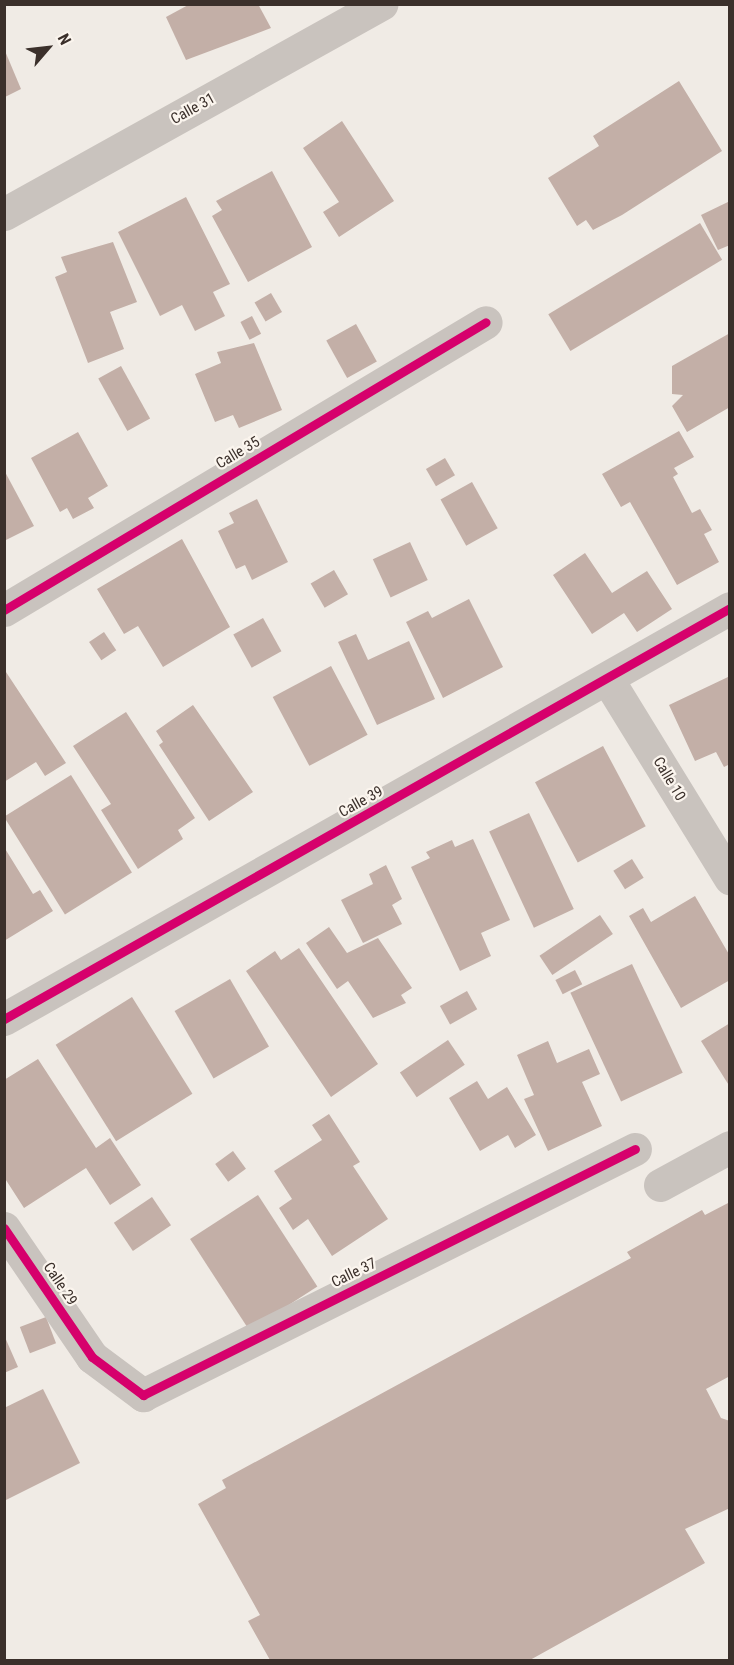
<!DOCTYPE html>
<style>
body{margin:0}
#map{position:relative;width:734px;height:1665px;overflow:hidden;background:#f0ebe5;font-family:"Roboto Condensed",sans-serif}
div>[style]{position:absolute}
.building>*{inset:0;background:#c3afa7;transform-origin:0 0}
.street>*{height:33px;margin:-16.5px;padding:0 16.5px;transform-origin:16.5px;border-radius:16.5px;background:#c9c3be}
.cycleway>*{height:9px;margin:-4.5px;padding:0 4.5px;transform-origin:4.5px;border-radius:4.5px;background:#d6006c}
span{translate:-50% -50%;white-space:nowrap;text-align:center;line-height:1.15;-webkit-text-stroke:4.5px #fbf5ee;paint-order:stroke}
.street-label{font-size:15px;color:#3b302b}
.frame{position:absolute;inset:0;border:6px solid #3b302b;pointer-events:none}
.north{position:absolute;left:18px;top:18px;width:60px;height:60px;-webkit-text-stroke:4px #fbf5ee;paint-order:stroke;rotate:62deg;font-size:16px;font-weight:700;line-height:24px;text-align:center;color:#3b302b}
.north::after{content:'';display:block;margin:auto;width:21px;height:27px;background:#3b302b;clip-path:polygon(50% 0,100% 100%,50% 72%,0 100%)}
</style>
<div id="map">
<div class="building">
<div style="clip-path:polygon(190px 4px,258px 4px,271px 28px,186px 60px,166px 17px)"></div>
<div style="clip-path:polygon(5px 51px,21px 89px,5px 97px)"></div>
<div style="clip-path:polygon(679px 81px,722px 151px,622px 215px,593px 230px,586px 220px,577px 226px,548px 178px,599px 146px,593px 136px)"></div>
<div style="clip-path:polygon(342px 121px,394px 201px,339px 237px,323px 212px,339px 202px,303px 148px)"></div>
<div style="clip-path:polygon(272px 171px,312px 247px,248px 282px,212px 216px,222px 210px,216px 201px)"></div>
<div style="clip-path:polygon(186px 197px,230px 284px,213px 292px,225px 316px,195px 331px,182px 305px,160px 316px,118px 232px)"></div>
<div style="clip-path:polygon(730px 201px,730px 245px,718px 250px,701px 215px)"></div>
<div style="left:700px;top:223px;width:43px;height:177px;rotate:59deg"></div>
<div style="clip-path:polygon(113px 242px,137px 302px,110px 312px,124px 349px,88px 363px,55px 277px,67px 272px,61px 257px)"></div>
<div style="left:271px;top:293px;width:22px;height:19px;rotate:60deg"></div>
<div style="left:252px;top:316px;width:20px;height:13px;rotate:63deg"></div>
<div style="left:356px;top:324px;width:43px;height:34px;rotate:61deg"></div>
<div style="clip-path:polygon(730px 333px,730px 407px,687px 432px,672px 406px,683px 395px,672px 394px,672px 366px)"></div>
<div style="clip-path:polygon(254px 343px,282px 410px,239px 428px,233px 415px,215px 422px,195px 374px,221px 363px,217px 352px)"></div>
<div style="left:121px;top:366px;width:60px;height:26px;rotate:61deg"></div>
<div style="clip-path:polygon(679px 431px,694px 457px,674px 468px,678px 474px,673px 477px,692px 513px,700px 509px,712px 530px,704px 534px,719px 562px,677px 585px,630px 502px,621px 507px,602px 474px)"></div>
<div style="clip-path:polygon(78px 432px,108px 486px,88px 498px,94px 508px,73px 519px,67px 508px,60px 512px,31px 458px)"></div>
<div style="left:445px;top:458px;width:20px;height:22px;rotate:60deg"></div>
<div style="clip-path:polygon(4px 470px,34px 526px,4px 541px)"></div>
<div style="left:472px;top:482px;width:53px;height:36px;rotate:61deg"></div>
<div style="clip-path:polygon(257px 499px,288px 562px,252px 580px,245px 565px,236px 569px,218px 531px,234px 523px,229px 513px)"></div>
<div style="clip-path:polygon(182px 539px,230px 627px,163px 667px,138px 626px,124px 634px,97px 589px)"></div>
<div style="left:410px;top:542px;width:42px;height:41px;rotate:65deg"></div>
<div style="clip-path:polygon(585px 553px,612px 593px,647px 571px,672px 609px,637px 632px,624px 613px,592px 634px,553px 575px)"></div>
<div style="left:334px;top:570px;width:28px;height:27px;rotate:60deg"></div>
<div style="clip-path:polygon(469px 599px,503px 667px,443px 698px,406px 622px,428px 611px,432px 618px)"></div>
<div style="left:263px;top:618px;width:38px;height:34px;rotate:61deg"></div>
<div style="left:104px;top:632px;width:22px;height:18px;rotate:56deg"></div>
<div style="clip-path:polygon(356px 634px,368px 660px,409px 641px,435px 699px,377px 725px,338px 642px)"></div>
<div style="left:331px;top:666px;width:78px;height:66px;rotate:62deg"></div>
<div style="clip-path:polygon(4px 669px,66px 763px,45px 776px,36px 762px,4px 782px)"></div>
<div style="clip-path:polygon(728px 677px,730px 764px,724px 767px,716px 752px,695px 761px,669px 705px)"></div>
<div style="clip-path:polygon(193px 705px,253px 792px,209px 821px,159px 745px,163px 742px,156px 731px)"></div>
<div style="clip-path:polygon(126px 712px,195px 818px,178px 830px,183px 839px,138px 869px,101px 810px,111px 804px,73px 746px)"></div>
<div style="left:603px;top:746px;width:91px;height:77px;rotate:62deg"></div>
<div style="left:71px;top:775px;width:115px;height:79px;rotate:58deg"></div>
<div style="left:529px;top:813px;width:106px;height:44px;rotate:65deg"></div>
<div style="clip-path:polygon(473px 839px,510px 920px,481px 933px,491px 956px,460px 971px,411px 867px,430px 858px,426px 852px,452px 840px,455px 847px)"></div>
<div style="clip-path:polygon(4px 847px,33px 894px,40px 890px,53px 911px,4px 941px)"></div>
<div style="left:632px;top:859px;width:22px;height:22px;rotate:58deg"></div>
<div style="clip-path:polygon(386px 865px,402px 899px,392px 905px,402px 924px,363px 943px,341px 900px,373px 884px,369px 874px)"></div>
<div style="clip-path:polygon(695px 896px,730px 956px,730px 980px,681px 1008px,629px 916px,643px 908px,651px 922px)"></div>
<div style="left:600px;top:915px;width:23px;height:73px;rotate:56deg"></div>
<div style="clip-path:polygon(329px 927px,347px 953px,378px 938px,412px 988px,401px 995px,406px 1003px,373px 1018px,348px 981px,337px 989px,306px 943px)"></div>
<div style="clip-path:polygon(299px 948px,378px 1064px,331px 1097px,246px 971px,275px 951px,281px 960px)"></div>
<div style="left:632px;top:964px;width:120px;height:68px;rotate:65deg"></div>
<div style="left:575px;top:970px;width:16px;height:22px;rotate:63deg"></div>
<div style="left:230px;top:979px;width:78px;height:64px;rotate:60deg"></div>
<div style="left:467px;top:991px;width:21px;height:31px;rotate:61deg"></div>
<div style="left:132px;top:997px;width:114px;height:90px;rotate:58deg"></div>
<div style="clip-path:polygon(730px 1023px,730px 1087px,701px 1041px)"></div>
<div style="left:448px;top:1040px;width:30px;height:58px;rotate:56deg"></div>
<div style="clip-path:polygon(548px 1041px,557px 1063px,589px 1049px,600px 1074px,582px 1082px,602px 1126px,548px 1151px,524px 1099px,534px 1095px,517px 1055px)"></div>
<div style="clip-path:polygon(38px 1059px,96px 1148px,110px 1138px,141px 1185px,110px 1205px,86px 1168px,24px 1208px,4px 1177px,4px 1080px)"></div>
<div style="clip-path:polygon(477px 1081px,488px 1099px,507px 1087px,536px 1135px,515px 1148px,508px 1135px,480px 1151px,449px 1098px)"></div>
<div style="clip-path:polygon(329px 1114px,360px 1162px,353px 1166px,388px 1219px,332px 1256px,308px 1219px,293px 1230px,279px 1208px,292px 1199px,274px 1171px,322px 1140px,312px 1125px)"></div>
<div style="left:233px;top:1151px;width:22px;height:22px;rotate:54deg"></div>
<div style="left:258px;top:1195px;width:109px;height:81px;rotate:57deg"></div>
<div style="left:152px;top:1197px;width:34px;height:46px;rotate:56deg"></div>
<div style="clip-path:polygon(730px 1202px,730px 1376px,706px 1389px,721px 1418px,730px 1421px,730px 1508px,685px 1529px,705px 1563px,530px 1660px,270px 1660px,248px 1621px,260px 1615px,198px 1504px,226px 1488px,222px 1480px,631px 1258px,627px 1252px,702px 1210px,705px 1215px)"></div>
<div style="left:46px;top:1317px;width:28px;height:28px;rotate:69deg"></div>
<div style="clip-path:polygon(4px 1335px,18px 1367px,4px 1373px)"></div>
<div style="clip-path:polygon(43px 1389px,80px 1463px,4px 1501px,4px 1408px)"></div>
</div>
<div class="street">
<div style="left:4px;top:214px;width:432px;rotate:-29.1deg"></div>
<div style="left:4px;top:610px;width:561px;rotate:-30.86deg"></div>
<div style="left:608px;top:680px;width:233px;rotate:58.4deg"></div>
<div style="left:4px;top:1019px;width:834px;rotate:-29.51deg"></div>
<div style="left:660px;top:1185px;width:80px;rotate:-28.5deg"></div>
<div style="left:4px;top:1228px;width:156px;rotate:55.7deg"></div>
<div style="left:92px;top:1357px;width:64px;rotate:36.7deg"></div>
<div style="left:143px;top:1395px;width:550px;rotate:-26.57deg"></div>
</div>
<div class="cycleway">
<div style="left:4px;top:610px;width:561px;rotate:-30.86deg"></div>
<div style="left:4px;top:1019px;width:834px;rotate:-29.51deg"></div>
<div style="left:4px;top:1228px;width:156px;rotate:55.7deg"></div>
<div style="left:92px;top:1357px;width:64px;rotate:36.7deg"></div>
<div style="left:143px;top:1395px;width:550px;rotate:-26.57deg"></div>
</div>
<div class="street-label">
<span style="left:193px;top:109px;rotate:-29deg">Calle 31</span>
<span style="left:238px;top:453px;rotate:-31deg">Calle 35</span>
<span style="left:669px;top:779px;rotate:59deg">Calle 10</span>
<span style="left:361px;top:802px;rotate:-29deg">Calle 39</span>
<span style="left:354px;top:1273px;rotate:-26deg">Calle 37</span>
<span style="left:60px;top:1284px;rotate:56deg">Calle 29</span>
</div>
<div class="frame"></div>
<div class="north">N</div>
</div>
